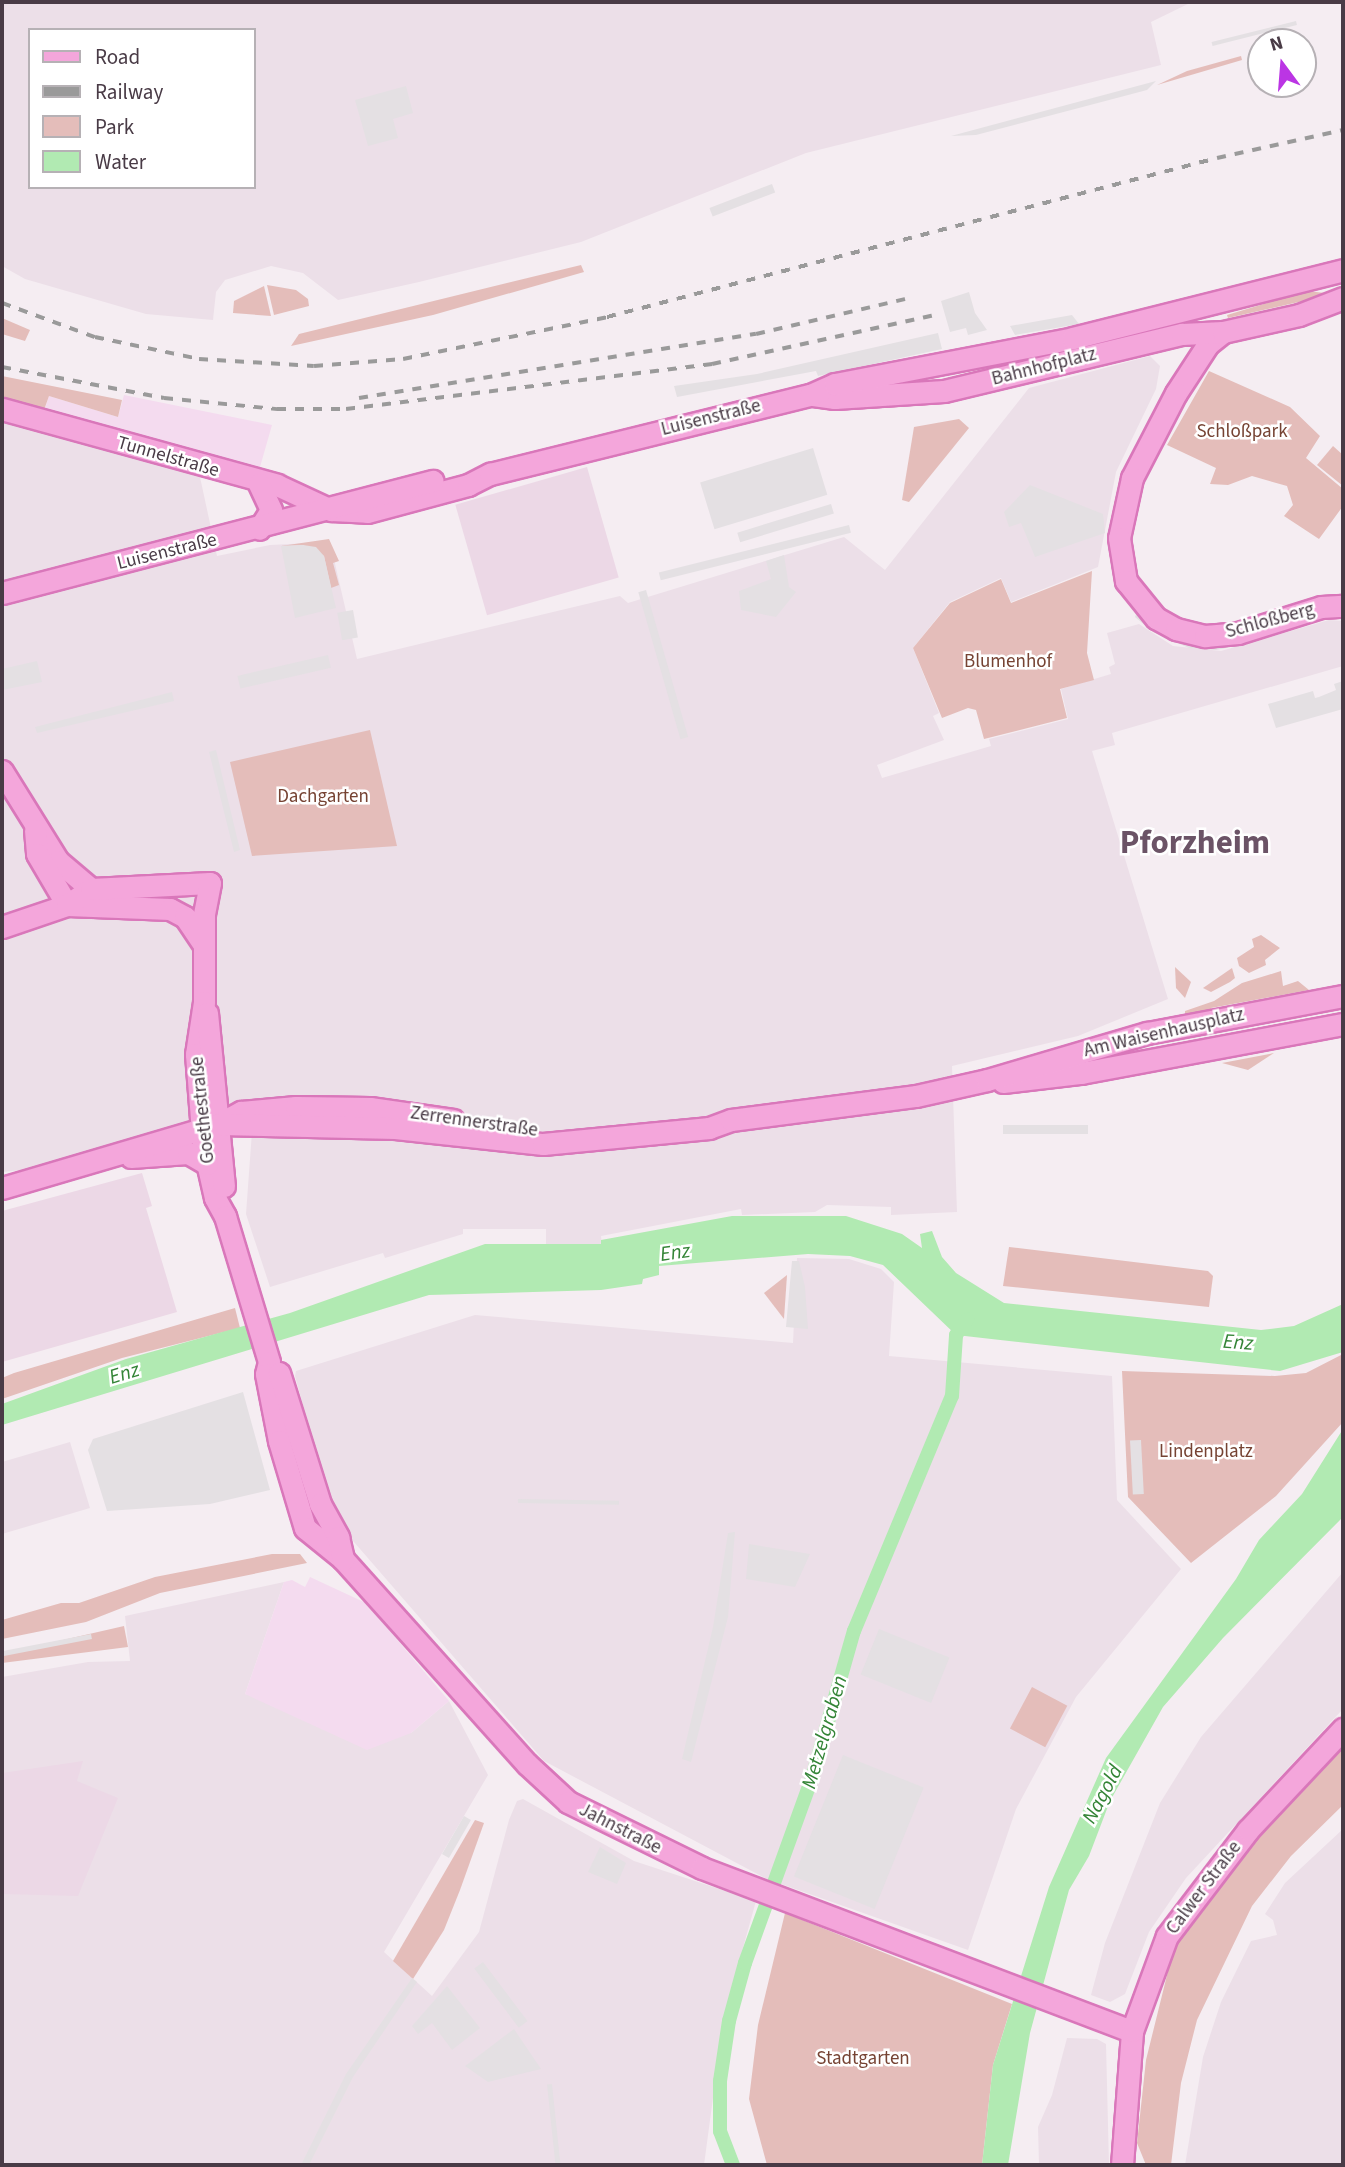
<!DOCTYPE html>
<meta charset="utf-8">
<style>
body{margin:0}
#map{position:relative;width:1345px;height:2167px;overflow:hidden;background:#f5edf2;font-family:"Source Sans 3",sans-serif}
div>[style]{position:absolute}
.residential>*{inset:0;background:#ecdfe8}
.commercial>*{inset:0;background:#f4dbef}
.education>*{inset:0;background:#ecd8e6;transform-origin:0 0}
.green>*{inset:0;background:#e4bdba;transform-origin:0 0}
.parking>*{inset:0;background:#e4e0e3;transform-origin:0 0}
.water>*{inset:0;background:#b1eab2}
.canal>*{height:14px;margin:-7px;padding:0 7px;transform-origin:7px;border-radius:7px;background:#b1eab2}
.roads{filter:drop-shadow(2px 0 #d977ba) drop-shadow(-2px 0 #d977ba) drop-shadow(0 2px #d977ba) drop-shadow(0 -2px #d977ba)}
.major>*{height:21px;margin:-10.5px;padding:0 10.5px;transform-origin:10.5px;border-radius:10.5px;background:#f4a6db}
.rail>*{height:3.5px;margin-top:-1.75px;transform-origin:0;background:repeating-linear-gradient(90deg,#9a9a9a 0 9px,transparent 0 18px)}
span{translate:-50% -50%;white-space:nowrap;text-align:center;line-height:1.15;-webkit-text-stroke:5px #fff;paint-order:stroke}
.street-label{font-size:19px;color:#493b46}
.park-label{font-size:19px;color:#764333}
.water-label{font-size:21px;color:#338436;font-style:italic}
.town-label{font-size:33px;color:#6b5366;font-weight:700}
.frame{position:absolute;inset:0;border:4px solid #493b46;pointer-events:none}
.legend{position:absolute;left:28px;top:28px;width:228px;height:161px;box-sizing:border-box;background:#fff;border:2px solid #b6b1b5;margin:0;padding:9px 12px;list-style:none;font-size:21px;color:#493b46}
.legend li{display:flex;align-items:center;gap:14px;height:35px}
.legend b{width:35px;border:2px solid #b6b1b5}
.north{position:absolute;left:1247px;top:28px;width:70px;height:70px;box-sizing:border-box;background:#fff;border:2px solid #b6b1b5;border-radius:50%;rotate:344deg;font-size:19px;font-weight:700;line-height:28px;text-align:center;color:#493b46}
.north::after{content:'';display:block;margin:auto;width:24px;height:32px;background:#bb35e4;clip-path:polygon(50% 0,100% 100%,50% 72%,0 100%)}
</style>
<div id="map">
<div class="residential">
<div style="clip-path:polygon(evenodd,2px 2px,1192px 2px,1151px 22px,1161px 65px,806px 153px,581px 242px,419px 282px,338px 300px,303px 273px,271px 266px,225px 280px,216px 292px,213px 320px,146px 314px,25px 279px,2px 266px,2px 2px,30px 30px,254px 30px,254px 187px,30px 187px,30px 30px)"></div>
<div style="clip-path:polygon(1150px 356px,1160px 366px,1156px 389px,1116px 472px,1098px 567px,1011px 602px,1001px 578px,950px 602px,913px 648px,939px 713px,933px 716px,944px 740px,877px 765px,882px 778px,991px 746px,989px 739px,1068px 719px,1061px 689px,1111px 674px,1109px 667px,1115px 664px,1107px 633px,1139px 624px,1173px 646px,1221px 651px,1329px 620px,1343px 621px,1343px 666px,1112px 733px,1115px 745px,1092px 751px,1168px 999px,1078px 1036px,952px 1066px,957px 1212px,891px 1215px,891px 1207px,827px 1205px,815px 1212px,742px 1215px,741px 1209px,601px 1236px,602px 1245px,546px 1244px,546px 1229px,463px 1229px,463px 1234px,385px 1258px,383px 1253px,270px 1287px,246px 1214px,254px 1104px,42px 1168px,2px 1172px,2px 420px,200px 477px,217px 556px,270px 545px,330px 542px,357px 659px,620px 596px,628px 603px,844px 537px,885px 570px,1029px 388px)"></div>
<div style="clip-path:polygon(797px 1258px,849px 1259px,881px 1269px,894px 1282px,889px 1356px,1112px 1376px,1117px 1500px,1181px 1569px,1076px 1697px,1016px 1809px,968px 1950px,767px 1879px,544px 1761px,334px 1519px,295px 1376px,296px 1371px,475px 1315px,793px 1343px)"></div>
<div style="clip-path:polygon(70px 1442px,90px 1508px,2px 1534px,2px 1462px)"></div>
<div style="clip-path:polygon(1343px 1572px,1343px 1709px,1186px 1878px,1149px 1932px,1125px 1994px,1110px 2002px,1091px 1995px,1105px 1943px,1160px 1803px,1201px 1737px)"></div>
<div style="clip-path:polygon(284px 1582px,245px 1694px,411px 1733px,449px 1701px,488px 1775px,384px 1952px,432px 1996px,479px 1932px,509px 1820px,517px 1801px,523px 1799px,634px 1861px,756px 1901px,724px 2016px,704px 2165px,2px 2165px,2px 1677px,88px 1662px,130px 1661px,125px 1616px)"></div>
<div style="clip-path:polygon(1343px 1829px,1343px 2165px,1185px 2165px,1203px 2057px,1221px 2002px,1251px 1941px,1277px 1935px,1273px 1920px,1265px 1914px,1285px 1883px)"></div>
<div style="clip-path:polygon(1067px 2038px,1097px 2039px,1106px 2044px,1109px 2165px,1039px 2165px,1038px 2127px,1052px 2095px)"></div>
</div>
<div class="commercial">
<div style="clip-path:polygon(124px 395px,272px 425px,258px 474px,43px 414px,49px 396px,118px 417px)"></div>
<div style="clip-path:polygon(310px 1577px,366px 1603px,449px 1701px,411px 1733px,367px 1750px,245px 1694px,284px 1582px,292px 1580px,305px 1587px)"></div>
</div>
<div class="education">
<div style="left:587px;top:467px;width:115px;height:137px;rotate:74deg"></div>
<div style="clip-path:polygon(142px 1173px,152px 1206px,146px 1208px,177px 1312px,2px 1362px,2px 1211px)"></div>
<div style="clip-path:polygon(83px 1761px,77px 1781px,118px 1798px,78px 1896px,2px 1894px,2px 1773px)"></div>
</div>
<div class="green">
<div style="clip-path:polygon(1241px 56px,1242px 60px,1157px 85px,1187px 71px)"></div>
<div style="clip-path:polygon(581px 265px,584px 272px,433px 315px,291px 346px,299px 334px)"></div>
<div style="clip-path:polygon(267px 285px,296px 290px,308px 299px,309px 306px,274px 315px)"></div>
<div style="clip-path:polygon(264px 286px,271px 316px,233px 313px,234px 301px)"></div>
<div style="clip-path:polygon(1307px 291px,1334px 294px,1228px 318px,1227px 315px)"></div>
<div style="clip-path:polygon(2px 318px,30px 330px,25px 341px,2px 334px)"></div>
<div style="clip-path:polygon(1209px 371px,1290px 407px,1320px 436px,1306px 458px,1343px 489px,1343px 506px,1319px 539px,1284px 516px,1293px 505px,1287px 486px,1252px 476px,1228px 485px,1210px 484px,1216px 468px,1167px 445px)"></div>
<div style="clip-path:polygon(2px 376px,122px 400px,118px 417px,49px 396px,44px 410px,2px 398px)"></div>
<div style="clip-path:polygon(959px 419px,969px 428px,909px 502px,902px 500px,914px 427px)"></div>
<div style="clip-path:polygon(1333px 446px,1343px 455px,1343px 486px,1317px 465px)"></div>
<div style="clip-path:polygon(329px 539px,339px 561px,333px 563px,339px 585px,331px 588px,324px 556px,303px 545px,281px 546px)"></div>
<div style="clip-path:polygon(1092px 571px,1087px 653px,1094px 680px,1060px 689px,1067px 718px,984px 739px,976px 710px,968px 708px,942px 718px,913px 648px,950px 603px,1001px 579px,1011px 603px)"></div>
<div style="clip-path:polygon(370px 730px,397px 846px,252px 856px,230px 762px)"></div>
<div style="clip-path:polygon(1261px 935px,1280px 948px,1265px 960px,1266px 965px,1249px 973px,1239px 966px,1237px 958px,1254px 947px,1252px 939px)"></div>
<div style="clip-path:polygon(1175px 967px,1191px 982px,1185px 998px,1176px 988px)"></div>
<div style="clip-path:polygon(1232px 968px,1235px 978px,1230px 982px,1211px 992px,1203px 988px)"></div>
<div style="clip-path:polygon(1281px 971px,1283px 986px,1298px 981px,1309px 990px,1211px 1008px,1213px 1016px,1185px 1021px,1185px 1011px,1214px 1001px,1242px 983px)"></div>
<div style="clip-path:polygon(1274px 1053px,1248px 1070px,1222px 1063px)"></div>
<div style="clip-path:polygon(1009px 1247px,1208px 1271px,1213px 1276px,1209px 1307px,1003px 1286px)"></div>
<div style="clip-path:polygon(787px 1275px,784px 1319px,764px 1293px)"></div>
<div style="clip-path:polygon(235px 1308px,240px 1328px,122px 1358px,2px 1399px,2px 1378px,14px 1373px)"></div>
<div style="clip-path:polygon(1343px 1354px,1343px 1422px,1276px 1496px,1191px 1563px,1128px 1497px,1122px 1371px,1275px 1376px,1306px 1373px)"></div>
<div style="clip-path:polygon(272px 1554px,300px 1554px,307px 1563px,160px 1593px,86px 1622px,2px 1639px,2px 1620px,61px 1603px,79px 1603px,155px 1577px)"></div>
<div style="clip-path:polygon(124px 1626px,128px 1647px,2px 1663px,2px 1654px)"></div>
<div style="left:1032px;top:1687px;width:40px;height:47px;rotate:28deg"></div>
<div style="clip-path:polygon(1343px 1746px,1343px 1805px,1291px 1856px,1252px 1906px,1197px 2020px,1181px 2083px,1171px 2165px,1146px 2165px,1137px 2143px,1146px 2060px,1171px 1959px,1185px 1929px,1232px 1867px)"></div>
<div style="clip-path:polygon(475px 1820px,484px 1823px,460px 1890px,444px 1930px,413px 1979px,393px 1961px)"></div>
<div style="clip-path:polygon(785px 1913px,1012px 2004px,993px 2065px,982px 2165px,767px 2165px,749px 2099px,758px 2025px)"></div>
</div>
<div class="parking">
<div style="left:1296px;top:21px;width:4px;height:87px;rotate:76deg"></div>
<div style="clip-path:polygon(1156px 81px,1147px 90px,1075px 109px,976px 135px,951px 136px)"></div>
<div style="clip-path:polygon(406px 86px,413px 113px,393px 119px,398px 138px,368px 146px,355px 100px)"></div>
<div style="left:772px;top:184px;width:9px;height:67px;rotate:69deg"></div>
<div style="clip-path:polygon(969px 292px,975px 313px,987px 330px,968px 335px,966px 328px,950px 332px,941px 301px)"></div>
<div style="clip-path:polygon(1072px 315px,1079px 324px,1015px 335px,1010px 326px)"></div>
<div style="clip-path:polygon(938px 333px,942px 349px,818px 376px,816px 371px,677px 397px,674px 386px,757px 374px)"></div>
<div style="left:813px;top:448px;width:49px;height:118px;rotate:73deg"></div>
<div style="clip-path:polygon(1030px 485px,1103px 514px,1105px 533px,1035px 557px,1021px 523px,1009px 527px,1004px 512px)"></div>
<div style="left:831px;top:504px;width:10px;height:98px;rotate:73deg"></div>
<div style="left:849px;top:525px;width:8px;height:196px;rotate:76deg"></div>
<div style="clip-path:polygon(303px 545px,316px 547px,324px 556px,336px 608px,295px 618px,281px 546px)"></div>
<div style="clip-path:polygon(784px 555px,789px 587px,796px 592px,776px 617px,741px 610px,739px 591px,771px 579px,766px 561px)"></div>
<div style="left:646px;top:590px;width:153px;height:8px;rotate:74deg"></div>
<div style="left:353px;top:610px;width:28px;height:16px;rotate:80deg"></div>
<div style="clip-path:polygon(1137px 612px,1185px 642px,1214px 645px,1244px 638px,1245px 644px,1216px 650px,1189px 648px,1153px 632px,1135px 617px)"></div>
<div style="left:328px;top:655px;width:13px;height:93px;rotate:77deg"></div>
<div style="clip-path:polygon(37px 661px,42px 682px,2px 690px,2px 669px)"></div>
<div style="clip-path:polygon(1343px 681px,1343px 709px,1276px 728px,1268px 704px,1313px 691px,1315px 698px,1319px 697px,1336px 690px,1334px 684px)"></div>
<div style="clip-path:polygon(172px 692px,174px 701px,37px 733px,35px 727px)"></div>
<div style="clip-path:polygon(216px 750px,240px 850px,234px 852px,209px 752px)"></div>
<div style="left:1088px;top:1125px;width:9px;height:85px;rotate:90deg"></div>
<div style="clip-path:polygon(792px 1261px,799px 1261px,805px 1287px,808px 1329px,786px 1327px)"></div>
<div style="clip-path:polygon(243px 1392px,270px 1490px,210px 1504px,107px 1511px,88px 1450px,93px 1439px)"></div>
<div style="left:1141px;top:1440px;width:54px;height:11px;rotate:87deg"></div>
<div style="left:518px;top:1499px;width:101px;height:4px;rotate:1deg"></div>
<div style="clip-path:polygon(735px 1532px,728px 1617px,691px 1762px,682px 1759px,713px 1627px,728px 1533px)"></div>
<div style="clip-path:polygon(749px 1544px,810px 1554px,795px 1587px,746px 1579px)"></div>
<div style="left:879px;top:1629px;width:76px;height:49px;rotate:22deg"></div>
<div style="left:91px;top:1634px;width:5px;height:91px;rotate:79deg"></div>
<div style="left:843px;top:1755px;width:87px;height:131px;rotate:22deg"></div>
<div style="left:464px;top:1816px;width:8px;height:44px;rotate:30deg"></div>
<div style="clip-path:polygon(600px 1847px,626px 1863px,617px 1884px,588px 1872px)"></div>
<div style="left:483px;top:1962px;width:74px;height:11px;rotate:53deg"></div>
<div style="clip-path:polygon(412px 1978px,417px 1982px,353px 2077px,309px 2165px,301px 2165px,346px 2074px)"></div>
<div style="clip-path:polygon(447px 1986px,480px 2028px,452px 2050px,432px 2023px,418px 2034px,412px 2026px)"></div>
<div style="clip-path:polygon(514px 2029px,541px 2069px,488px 2082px,465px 2066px)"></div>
<div style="left:552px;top:2084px;width:81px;height:5px;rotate:84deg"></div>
</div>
<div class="water">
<div style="clip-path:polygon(732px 1216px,846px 1216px,902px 1234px,922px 1248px,920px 1234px,932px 1231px,942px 1257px,956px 1273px,1004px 1303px,1261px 1330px,1294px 1326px,1343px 1304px,1343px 1352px,1280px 1371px,956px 1335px,883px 1265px,850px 1256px,808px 1254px,659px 1266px,659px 1275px,643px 1279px,642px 1284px,601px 1290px,429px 1295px,2px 1425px,2px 1404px,126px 1359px,290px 1313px,485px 1244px,601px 1244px,601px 1240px)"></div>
<div style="clip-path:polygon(1343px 1429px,1343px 1517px,1223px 1638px,1163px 1707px,1110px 1801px,1089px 1856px,1069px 1890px,1030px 2033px,1008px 2165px,982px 2165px,993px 2065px,1049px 1887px,1106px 1758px,1236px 1579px,1259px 1540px,1302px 1494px)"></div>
</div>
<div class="canal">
<div style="left:733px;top:2165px;width:36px;rotate:-111deg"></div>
<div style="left:720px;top:2131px;width:50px;rotate:-90deg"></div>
<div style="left:720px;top:2081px;width:61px;rotate:-81.5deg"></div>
<div style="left:729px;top:2021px;width:60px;rotate:-74.6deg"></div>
<div style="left:745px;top:1963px;width:197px;rotate:-70.1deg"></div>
<div style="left:812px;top:1778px;width:153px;rotate:-74.1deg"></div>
<div style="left:854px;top:1631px;width:255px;rotate:-67.4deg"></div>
<div style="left:952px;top:1396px;width:61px;rotate:-86.2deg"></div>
<div style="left:956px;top:1335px;width:19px;rotate:-54deg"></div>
</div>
<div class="roads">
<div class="major">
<div style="left:1223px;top:332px;width:19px;rotate:141deg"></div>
<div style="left:1208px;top:344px;width:59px;rotate:123.1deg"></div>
<div style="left:1176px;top:393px;width:96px;rotate:117.4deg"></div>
<div style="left:1132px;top:478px;width:61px;rotate:102.2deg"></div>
<div style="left:1119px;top:538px;width:44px;rotate:80.8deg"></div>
<div style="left:1126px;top:581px;width:48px;rotate:51deg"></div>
<div style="left:1156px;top:618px;width:23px;rotate:29deg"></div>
<div style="left:1176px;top:629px;width:30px;rotate:14deg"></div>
<div style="left:1205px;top:636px;width:33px;rotate:-5deg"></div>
<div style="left:1238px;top:633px;width:87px;rotate:-17.4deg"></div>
<div style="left:1321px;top:607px;width:22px;rotate:-3deg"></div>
<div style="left:813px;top:395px;width:22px;rotate:8deg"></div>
<div style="left:835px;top:398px;width:109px;rotate:-3.7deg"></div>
<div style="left:944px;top:391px;width:245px;rotate:-13.5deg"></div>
<div style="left:1182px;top:334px;width:41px;rotate:-2.8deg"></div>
<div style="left:1223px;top:332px;width:78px;rotate:-12.6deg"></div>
<div style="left:1299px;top:315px;width:47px;rotate:-21.1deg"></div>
<div style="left:2px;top:409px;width:285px;rotate:15.4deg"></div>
<div style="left:277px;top:485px;width:60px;rotate:24.8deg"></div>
<div style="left:331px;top:510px;width:36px;rotate:3deg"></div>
<div style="left:367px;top:512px;width:105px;rotate:-15deg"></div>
<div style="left:468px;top:485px;width:25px;rotate:-27deg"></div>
<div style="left:490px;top:474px;width:330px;rotate:-13.9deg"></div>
<div style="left:810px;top:395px;width:27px;rotate:-24deg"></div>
<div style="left:835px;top:384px;width:242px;rotate:-10.9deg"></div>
<div style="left:1073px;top:338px;width:278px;rotate:-14.1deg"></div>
<div style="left:259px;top:484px;width:29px;rotate:65deg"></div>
<div style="left:271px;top:510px;width:22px;rotate:122deg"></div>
<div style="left:2px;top:593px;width:445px;rotate:-14.6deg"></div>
<div style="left:2px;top:771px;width:106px;rotate:58.1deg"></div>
<div style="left:58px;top:861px;width:43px;rotate:40.3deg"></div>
<div style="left:35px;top:830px;width:24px;rotate:85deg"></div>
<div style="left:37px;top:854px;width:59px;rotate:59.5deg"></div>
<div style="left:67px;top:905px;width:103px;rotate:2.2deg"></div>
<div style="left:170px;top:909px;width:17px;rotate:28deg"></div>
<div style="left:185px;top:917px;width:34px;rotate:56deg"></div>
<div style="left:2px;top:927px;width:69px;rotate:-18.7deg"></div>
<div style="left:67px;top:905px;width:29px;rotate:-34deg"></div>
<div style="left:91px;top:889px;width:119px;rotate:-2.9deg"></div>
<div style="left:210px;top:883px;width:33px;rotate:101deg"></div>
<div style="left:204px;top:915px;width:87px;rotate:90deg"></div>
<div style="left:204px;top:1002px;width:53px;rotate:98.7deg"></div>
<div style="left:196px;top:1054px;width:91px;rotate:85.6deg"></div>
<div style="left:203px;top:1145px;width:54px;rotate:77.2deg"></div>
<div style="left:215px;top:1198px;width:21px;rotate:61deg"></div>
<div style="left:225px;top:1216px;width:152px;rotate:73.2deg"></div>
<div style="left:207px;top:1013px;width:174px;rotate:84.4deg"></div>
<div style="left:1003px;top:1082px;width:79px;rotate:-6.6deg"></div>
<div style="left:1081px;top:1073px;width:267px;rotate:-10.6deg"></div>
<div style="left:219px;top:1124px;width:25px;rotate:-29deg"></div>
<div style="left:241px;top:1112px;width:55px;rotate:-5.2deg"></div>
<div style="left:296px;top:1107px;width:74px;rotate:0.8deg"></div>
<div style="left:370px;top:1108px;width:84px;rotate:8.2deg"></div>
<div style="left:131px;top:1157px;width:57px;rotate:-4deg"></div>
<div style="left:188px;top:1153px;width:22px;rotate:30deg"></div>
<div style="left:2px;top:1188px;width:226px;rotate:-16.4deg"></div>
<div style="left:219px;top:1124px;width:176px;rotate:1.3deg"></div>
<div style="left:395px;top:1128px;width:149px;rotate:6.2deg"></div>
<div style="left:543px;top:1144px;width:167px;rotate:-5.5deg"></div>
<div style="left:709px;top:1128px;width:23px;rotate:-20deg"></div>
<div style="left:731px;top:1120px;width:187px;rotate:-7.4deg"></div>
<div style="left:916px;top:1096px;width:73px;rotate:-12.7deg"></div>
<div style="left:987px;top:1080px;width:167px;rotate:-16.4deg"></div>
<div style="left:1147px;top:1033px;width:199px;rotate:-10.7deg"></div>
<div style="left:269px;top:1362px;width:12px;rotate:104deg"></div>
<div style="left:266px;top:1374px;width:68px;rotate:79deg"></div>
<div style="left:279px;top:1441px;width:91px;rotate:73.4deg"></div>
<div style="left:305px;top:1528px;width:49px;rotate:39.2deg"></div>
<div style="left:343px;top:1559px;width:275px;rotate:48.1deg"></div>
<div style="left:527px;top:1764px;width:56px;rotate:42.8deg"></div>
<div style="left:568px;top:1802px;width:149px;rotate:26.2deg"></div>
<div style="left:702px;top:1868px;width:460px;rotate:20.8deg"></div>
<div style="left:279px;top:1373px;width:137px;rotate:72.6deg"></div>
<div style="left:320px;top:1504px;width:38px;rotate:61deg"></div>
<div style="left:338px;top:1537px;width:23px;rotate:77deg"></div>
<div style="left:1122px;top:2165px;width:134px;rotate:-85.7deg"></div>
<div style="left:1132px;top:2031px;width:101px;rotate:-69.8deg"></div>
<div style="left:1167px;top:1936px;width:133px;rotate:-52.6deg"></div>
<div style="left:1248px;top:1830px;width:139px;rotate:-46.8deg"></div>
</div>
</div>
<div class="rail">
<div style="left:2px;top:303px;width:99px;rotate:20.1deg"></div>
<div style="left:95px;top:337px;width:106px;rotate:11.9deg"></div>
<div style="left:199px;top:359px;width:115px;rotate:3.5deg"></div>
<div style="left:314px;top:366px;width:89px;rotate:-4.5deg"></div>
<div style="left:403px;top:359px;width:208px;rotate:-11.6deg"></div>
<div style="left:607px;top:317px;width:630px;rotate:-14.61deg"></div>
<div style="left:1217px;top:158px;width:129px;rotate:-12.5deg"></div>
<div style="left:2px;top:367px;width:165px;rotate:10.8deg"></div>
<div style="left:164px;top:398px;width:114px;rotate:5.6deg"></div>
<div style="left:277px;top:409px;width:69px"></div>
<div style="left:346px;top:409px;width:369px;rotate:-7deg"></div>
<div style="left:712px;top:364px;width:227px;rotate:-12.4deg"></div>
<div style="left:359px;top:398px;width:402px;rotate:-9.2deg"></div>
<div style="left:756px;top:334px;width:157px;rotate:-13.2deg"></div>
</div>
<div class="street-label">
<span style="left:1044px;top:367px;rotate:-14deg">Bahnhofplatz</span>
<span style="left:711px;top:418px;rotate:-14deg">Luisenstraße</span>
<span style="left:168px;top:457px;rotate:16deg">Tunnelstraße</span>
<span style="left:167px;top:552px;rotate:-14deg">Luisenstraße</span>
<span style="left:1270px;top:621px;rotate:-15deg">Schloßberg</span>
<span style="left:1164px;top:1033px;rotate:-13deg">Am Waisenhausplatz</span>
<span style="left:203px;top:1110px;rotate:-96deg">Goethestraße</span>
<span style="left:474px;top:1122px;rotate:8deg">Zerrennerstraße</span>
<span style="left:620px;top:1829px;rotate:27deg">Jahnstraße</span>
<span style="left:1204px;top:1888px;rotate:-53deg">Calwer Straße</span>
</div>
<div class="park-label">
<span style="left:1242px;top:432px">Schloßpark</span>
<span style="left:1008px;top:662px">Blumenhof</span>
<span style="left:323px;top:797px">Dachgarten</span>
<span style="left:1206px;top:1452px">Lindenplatz</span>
<span style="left:863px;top:2059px">Stadtgarten</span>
</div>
<div class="water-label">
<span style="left:675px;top:1252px;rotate:-8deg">Enz</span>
<span style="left:1238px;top:1342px;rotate:4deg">Enz</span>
<span style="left:124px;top:1373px;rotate:-17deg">Enz</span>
<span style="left:824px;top:1732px;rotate:-74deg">Metzelgraben</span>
<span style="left:1102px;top:1794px;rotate:-62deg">Nagold</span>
</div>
<div class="town-label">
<span style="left:1195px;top:843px">Pforzheim</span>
</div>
<div class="frame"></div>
<ul class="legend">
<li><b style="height:9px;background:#f4a6db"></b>Road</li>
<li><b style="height:9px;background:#9a9a9a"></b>Railway</li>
<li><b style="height:19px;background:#e4bdba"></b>Park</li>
<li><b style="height:19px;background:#b1eab2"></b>Water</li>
</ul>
<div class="north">N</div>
</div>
